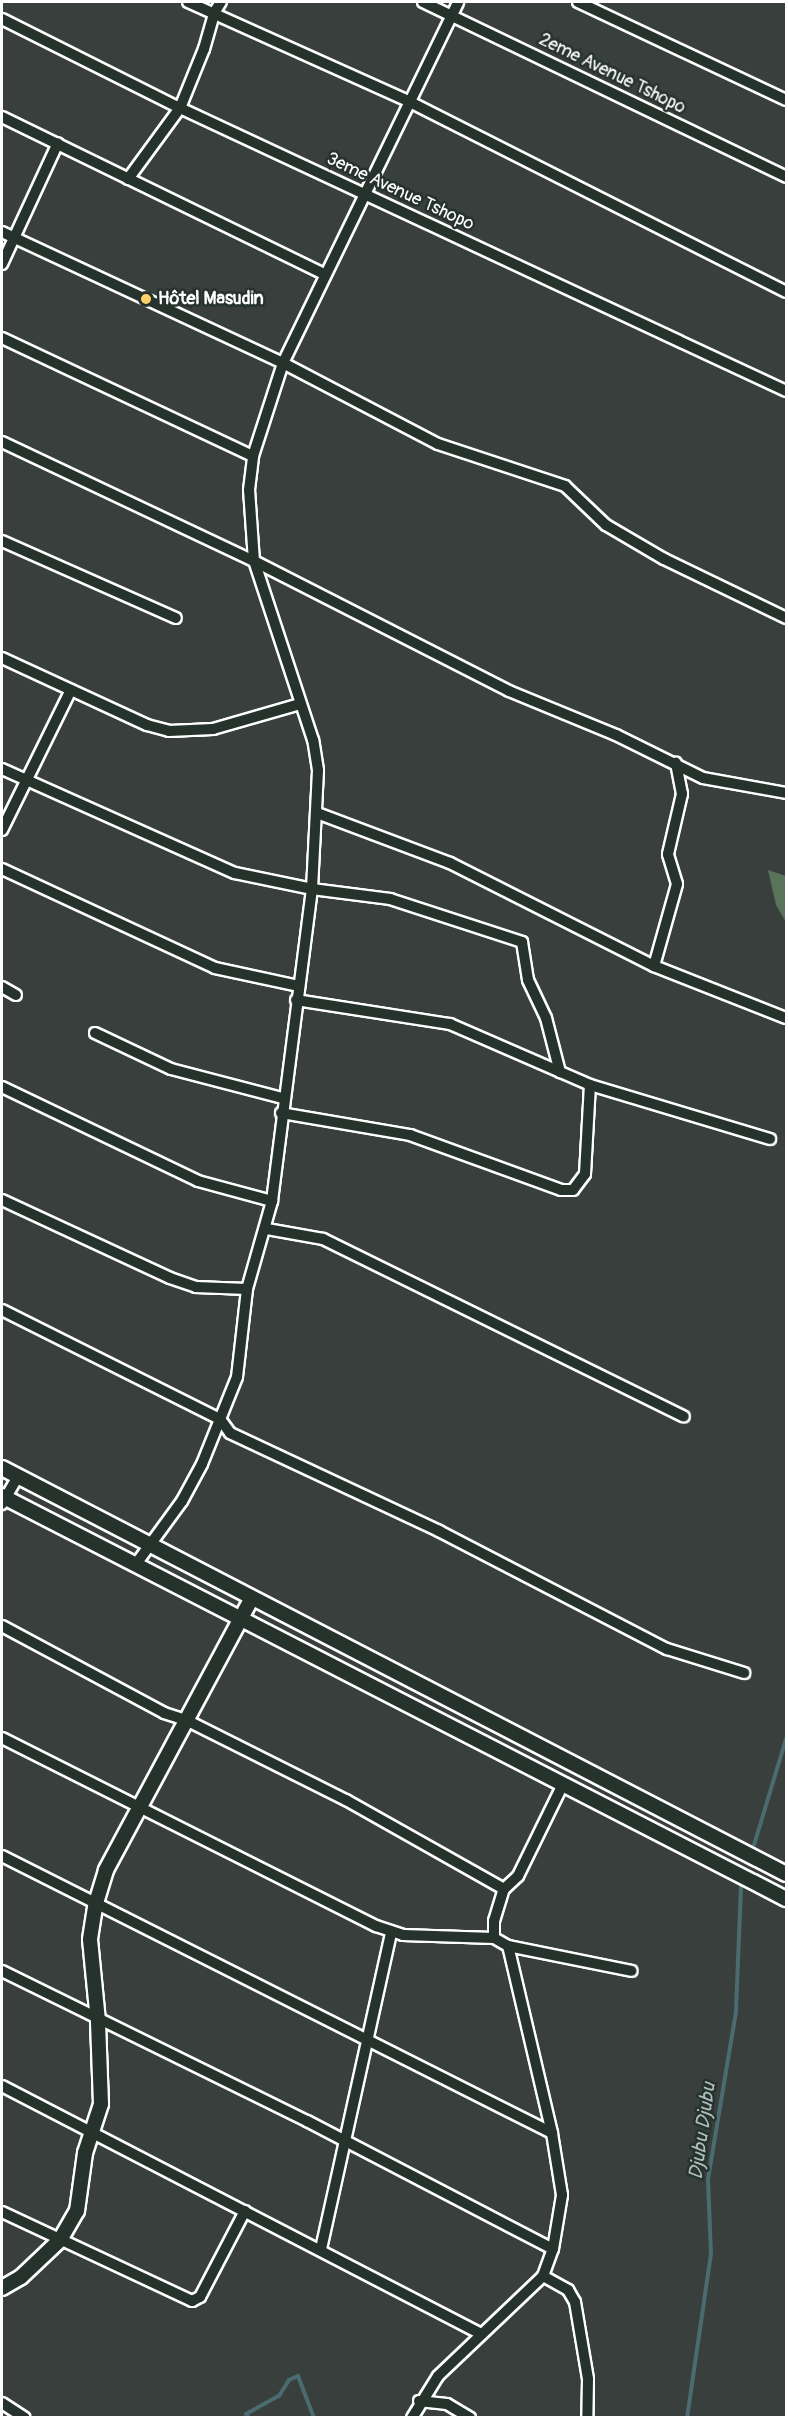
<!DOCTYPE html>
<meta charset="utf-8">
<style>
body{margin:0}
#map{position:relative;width:788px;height:2419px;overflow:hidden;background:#383f3c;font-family:Pangolin,sans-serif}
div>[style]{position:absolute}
.green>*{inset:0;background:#5a745a}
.stream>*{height:4px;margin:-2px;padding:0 2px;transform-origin:2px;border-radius:2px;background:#4a6c71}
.roads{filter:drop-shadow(2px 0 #fff) drop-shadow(-2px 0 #fff) drop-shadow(0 2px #fff) drop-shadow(0 -2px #fff)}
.minor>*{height:10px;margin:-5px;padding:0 5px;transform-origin:5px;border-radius:5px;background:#26332d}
.tertiary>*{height:14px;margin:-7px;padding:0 7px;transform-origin:7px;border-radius:7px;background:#26332d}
.dots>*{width:16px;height:16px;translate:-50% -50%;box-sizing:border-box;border:3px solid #26332d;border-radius:50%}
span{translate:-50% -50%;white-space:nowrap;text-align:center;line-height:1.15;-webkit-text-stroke:5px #26332d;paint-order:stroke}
.street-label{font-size:18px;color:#fff}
.poi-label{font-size:18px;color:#fff;font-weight:700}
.left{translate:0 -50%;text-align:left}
.water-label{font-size:20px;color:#aebdbf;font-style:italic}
.frame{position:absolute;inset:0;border:3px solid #fff;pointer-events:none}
</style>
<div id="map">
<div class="green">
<div style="clip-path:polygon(768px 870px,786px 876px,786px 922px,776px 905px)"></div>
</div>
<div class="stream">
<div style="left:754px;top:1845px;width:111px;rotate:-73.2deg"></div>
<div style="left:249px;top:2418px;width:5px;rotate:-127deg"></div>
<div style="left:246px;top:2414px;width:38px;rotate:-29deg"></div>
<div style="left:279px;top:2396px;width:19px;rotate:-58deg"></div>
<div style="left:289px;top:2380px;width:10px;rotate:-24deg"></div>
<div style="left:298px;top:2376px;width:45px;rotate:69.1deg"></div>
<div style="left:687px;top:2418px;width:166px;rotate:-81.7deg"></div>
<div style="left:711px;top:2254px;width:75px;rotate:-92.3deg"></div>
<div style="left:708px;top:2179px;width:170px;rotate:-80.5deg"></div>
<div style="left:736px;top:2011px;width:127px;rotate:-87.7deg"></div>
</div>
<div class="roads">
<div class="minor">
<div style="left:188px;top:2px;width:243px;rotate:24.2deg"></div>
<div style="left:410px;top:102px;width:421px;rotate:26.8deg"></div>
<div style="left:423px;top:2px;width:403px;rotate:25.7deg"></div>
<div style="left:578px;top:2px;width:230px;rotate:25.2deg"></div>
<div style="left:2px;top:19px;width:199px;rotate:26.6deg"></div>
<div style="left:180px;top:108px;width:669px;rotate:25.03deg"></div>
<div style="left:2px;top:117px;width:360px;rotate:26deg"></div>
<div style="left:128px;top:179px;width:88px;rotate:-53.8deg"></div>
<div style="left:180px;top:108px;width:64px;rotate:-67.9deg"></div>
<div style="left:204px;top:49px;width:37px;rotate:-74deg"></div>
<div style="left:214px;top:13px;width:13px;rotate:-58deg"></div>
<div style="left:2px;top:232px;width:310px;rotate:25deg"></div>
<div style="left:283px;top:363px;width:175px;rotate:27.6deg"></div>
<div style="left:438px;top:444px;width:134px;rotate:18.3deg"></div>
<div style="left:565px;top:486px;width:57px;rotate:43.6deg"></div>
<div style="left:606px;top:525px;width:67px;rotate:30.4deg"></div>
<div style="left:664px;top:559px;width:136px;rotate:25.8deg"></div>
<div style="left:2px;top:264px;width:133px;rotate:-65.2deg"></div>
<div style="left:2px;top:338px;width:277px;rotate:25.2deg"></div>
<div style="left:2px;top:442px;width:279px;rotate:25.3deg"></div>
<div style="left:254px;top:561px;width:286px;rotate:27deg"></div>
<div style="left:509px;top:691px;width:116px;rotate:22.4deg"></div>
<div style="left:616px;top:735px;width:97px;rotate:26.3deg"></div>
<div style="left:703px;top:778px;width:84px;rotate:10.2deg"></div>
<div style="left:2px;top:541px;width:190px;rotate:23.9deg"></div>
<div style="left:2px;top:658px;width:160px;rotate:24.8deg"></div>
<div style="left:147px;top:725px;width:23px;rotate:15deg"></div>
<div style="left:169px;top:731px;width:44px;rotate:-2.6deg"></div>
<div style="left:213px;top:729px;width:91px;rotate:-16deg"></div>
<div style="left:2px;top:769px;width:255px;rotate:24.1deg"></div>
<div style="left:235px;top:873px;width:79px;rotate:11.7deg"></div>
<div style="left:312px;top:889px;width:79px;rotate:7.3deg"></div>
<div style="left:390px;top:899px;width:139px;rotate:18deg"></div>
<div style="left:522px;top:942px;width:38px;rotate:81deg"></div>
<div style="left:528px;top:980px;width:42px;rotate:64.7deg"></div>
<div style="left:546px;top:1018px;width:56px;rotate:75.5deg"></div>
<div style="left:317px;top:813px;width:142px;rotate:20.6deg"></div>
<div style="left:450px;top:863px;width:229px;rotate:26.8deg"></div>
<div style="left:654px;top:966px;width:142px;rotate:21.5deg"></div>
<div style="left:2px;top:830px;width:156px;rotate:-63.8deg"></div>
<div style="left:2px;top:869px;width:235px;rotate:24.9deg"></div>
<div style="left:215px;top:968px;width:85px;rotate:12.2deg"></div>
<div style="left:654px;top:966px;width:85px;rotate:-74.3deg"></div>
<div style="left:677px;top:884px;width:31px;rotate:-107deg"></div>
<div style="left:668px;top:854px;width:62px;rotate:-76.9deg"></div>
<div style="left:682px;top:794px;width:32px;rotate:-101deg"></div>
<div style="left:2px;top:987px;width:16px;rotate:30deg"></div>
<div style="left:296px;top:1000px;width:156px;rotate:8.9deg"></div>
<div style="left:450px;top:1024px;width:153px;rotate:23.5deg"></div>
<div style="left:590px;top:1085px;width:188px;rotate:16.7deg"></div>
<div style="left:95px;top:1033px;width:84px;rotate:25.3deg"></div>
<div style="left:171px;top:1069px;width:115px;rotate:14.6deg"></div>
<div style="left:2px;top:1087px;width:217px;rotate:25.6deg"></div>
<div style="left:198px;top:1181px;width:77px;rotate:15.1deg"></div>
<div style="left:281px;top:1113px;width:131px;rotate:9.7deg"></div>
<div style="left:410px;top:1135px;width:161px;rotate:20deg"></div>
<div style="left:561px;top:1190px;width:12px"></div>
<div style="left:573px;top:1190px;width:20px;rotate:-53deg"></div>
<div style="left:585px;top:1174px;width:89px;rotate:-86.8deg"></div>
<div style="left:2px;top:1200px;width:185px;rotate:24.9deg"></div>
<div style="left:170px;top:1278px;width:28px;rotate:19deg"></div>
<div style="left:196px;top:1287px;width:51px;rotate:2.2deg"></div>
<div style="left:267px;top:1229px;width:57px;rotate:10.1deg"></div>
<div style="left:323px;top:1239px;width:402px;rotate:26.2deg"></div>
<div style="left:2px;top:1310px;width:244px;rotate:26.6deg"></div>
<div style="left:220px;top:1419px;width:17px;rotate:54deg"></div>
<div style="left:230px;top:1433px;width:231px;rotate:25.1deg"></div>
<div style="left:439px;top:1531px;width:257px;rotate:27.4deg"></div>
<div style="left:667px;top:1649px;width:81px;rotate:17.3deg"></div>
<div style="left:2px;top:1504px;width:32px;rotate:-60deg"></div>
<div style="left:136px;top:1564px;width:78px;rotate:-53.9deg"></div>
<div style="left:182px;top:1501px;width:42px;rotate:-61.6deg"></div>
<div style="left:202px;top:1464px;width:94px;rotate:-68.1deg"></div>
<div style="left:237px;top:1377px;width:89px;rotate:-83.5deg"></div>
<div style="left:247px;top:1289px;width:91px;rotate:-74.1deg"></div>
<div style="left:272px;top:1201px;width:315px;rotate:-82.7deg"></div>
<div style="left:312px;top:889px;width:119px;rotate:-87.1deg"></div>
<div style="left:318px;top:770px;width:30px;rotate:-99deg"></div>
<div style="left:313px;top:740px;width:188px;rotate:-108.2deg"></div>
<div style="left:254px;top:561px;width:71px;rotate:-94deg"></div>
<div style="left:249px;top:490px;width:34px;rotate:-83deg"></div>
<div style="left:253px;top:456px;width:98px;rotate:-72.1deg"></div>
<div style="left:283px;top:363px;width:401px;rotate:-64.1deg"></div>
<div style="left:2px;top:1626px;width:184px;rotate:28.2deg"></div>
<div style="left:164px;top:1713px;width:23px;rotate:18deg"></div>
<div style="left:186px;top:1720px;width:179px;rotate:26.6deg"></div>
<div style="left:346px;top:1800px;width:181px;rotate:29.4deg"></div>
<div style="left:2px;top:1738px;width:419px;rotate:26.7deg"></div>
<div style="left:376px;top:1926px;width:28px;rotate:18deg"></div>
<div style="left:403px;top:1935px;width:91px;rotate:1.9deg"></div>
<div style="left:2px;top:1856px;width:616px;rotate:26.73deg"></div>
<div style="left:508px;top:1946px;width:126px;rotate:11.4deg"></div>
<div style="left:2px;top:1971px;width:340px;rotate:26.2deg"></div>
<div style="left:307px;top:2121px;width:277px;rotate:27.5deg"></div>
<div style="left:2px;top:2086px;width:539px;rotate:27.37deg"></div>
<div style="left:2px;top:2212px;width:210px;rotate:25.1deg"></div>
<div style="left:192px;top:2301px;width:9px;rotate:-27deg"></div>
<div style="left:200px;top:2297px;width:97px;rotate:-62.4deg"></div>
<div style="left:321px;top:2249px;width:325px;rotate:-77.5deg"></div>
<div style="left:543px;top:2276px;width:29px;rotate:29deg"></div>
<div style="left:568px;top:2290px;width:14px;rotate:60deg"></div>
<div style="left:575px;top:2302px;width:78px;rotate:80.4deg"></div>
<div style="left:588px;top:2379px;width:39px;rotate:91deg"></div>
<div style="left:419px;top:2401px;width:28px;rotate:6deg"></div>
<div style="left:447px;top:2404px;width:27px;rotate:31deg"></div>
<div style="left:2px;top:2403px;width:27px;rotate:33deg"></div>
<div style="left:412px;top:2418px;width:49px;rotate:-58.2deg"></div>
<div style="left:438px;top:2376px;width:145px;rotate:-43.6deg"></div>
<div style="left:543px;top:2276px;width:29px;rotate:-70deg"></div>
<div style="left:553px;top:2249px;width:55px;rotate:-80.5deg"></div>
<div style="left:562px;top:2195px;width:63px;rotate:-99.2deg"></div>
<div style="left:552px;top:2133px;width:192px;rotate:-103.2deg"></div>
<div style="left:508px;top:1946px;width:16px;rotate:-150deg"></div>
<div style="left:494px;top:1938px;width:17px;rotate:-90deg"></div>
<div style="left:494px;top:1921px;width:34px;rotate:-73deg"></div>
<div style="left:504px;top:1889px;width:19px;rotate:-43deg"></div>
<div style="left:518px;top:1876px;width:100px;rotate:-63.9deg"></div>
</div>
<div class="tertiary">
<div style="left:2px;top:1468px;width:883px;rotate:27.38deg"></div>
<div style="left:2px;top:1496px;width:882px;rotate:27.2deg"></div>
<div style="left:2px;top:2288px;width:22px;rotate:-30deg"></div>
<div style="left:21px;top:2277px;width:54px;rotate:-43.5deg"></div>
<div style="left:60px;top:2240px;width:34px;rotate:-60deg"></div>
<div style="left:77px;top:2211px;width:59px;rotate:-82.1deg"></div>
<div style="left:85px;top:2153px;width:52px;rotate:-71.9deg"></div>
<div style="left:101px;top:2104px;width:83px;rotate:-92.1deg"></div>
<div style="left:98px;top:2021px;width:82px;rotate:-95.6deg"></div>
<div style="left:90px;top:1939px;width:36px;rotate:-81deg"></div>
<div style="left:96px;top:1903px;width:34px;rotate:-73deg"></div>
<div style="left:106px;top:1870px;width:306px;rotate:-61.8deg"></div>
</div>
</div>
<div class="dots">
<div style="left:146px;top:299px;background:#ffd166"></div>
</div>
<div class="street-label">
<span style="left:612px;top:74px;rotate:26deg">2eme Avenue Tshopo</span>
<span style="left:400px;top:192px;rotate:25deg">3eme Avenue Tshopo</span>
</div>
<div class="poi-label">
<span class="left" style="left:158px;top:299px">Hôtel Masudin</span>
</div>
<div class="water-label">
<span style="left:702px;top:2131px;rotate:-82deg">Djubu Djubu</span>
</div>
<div class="frame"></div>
</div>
